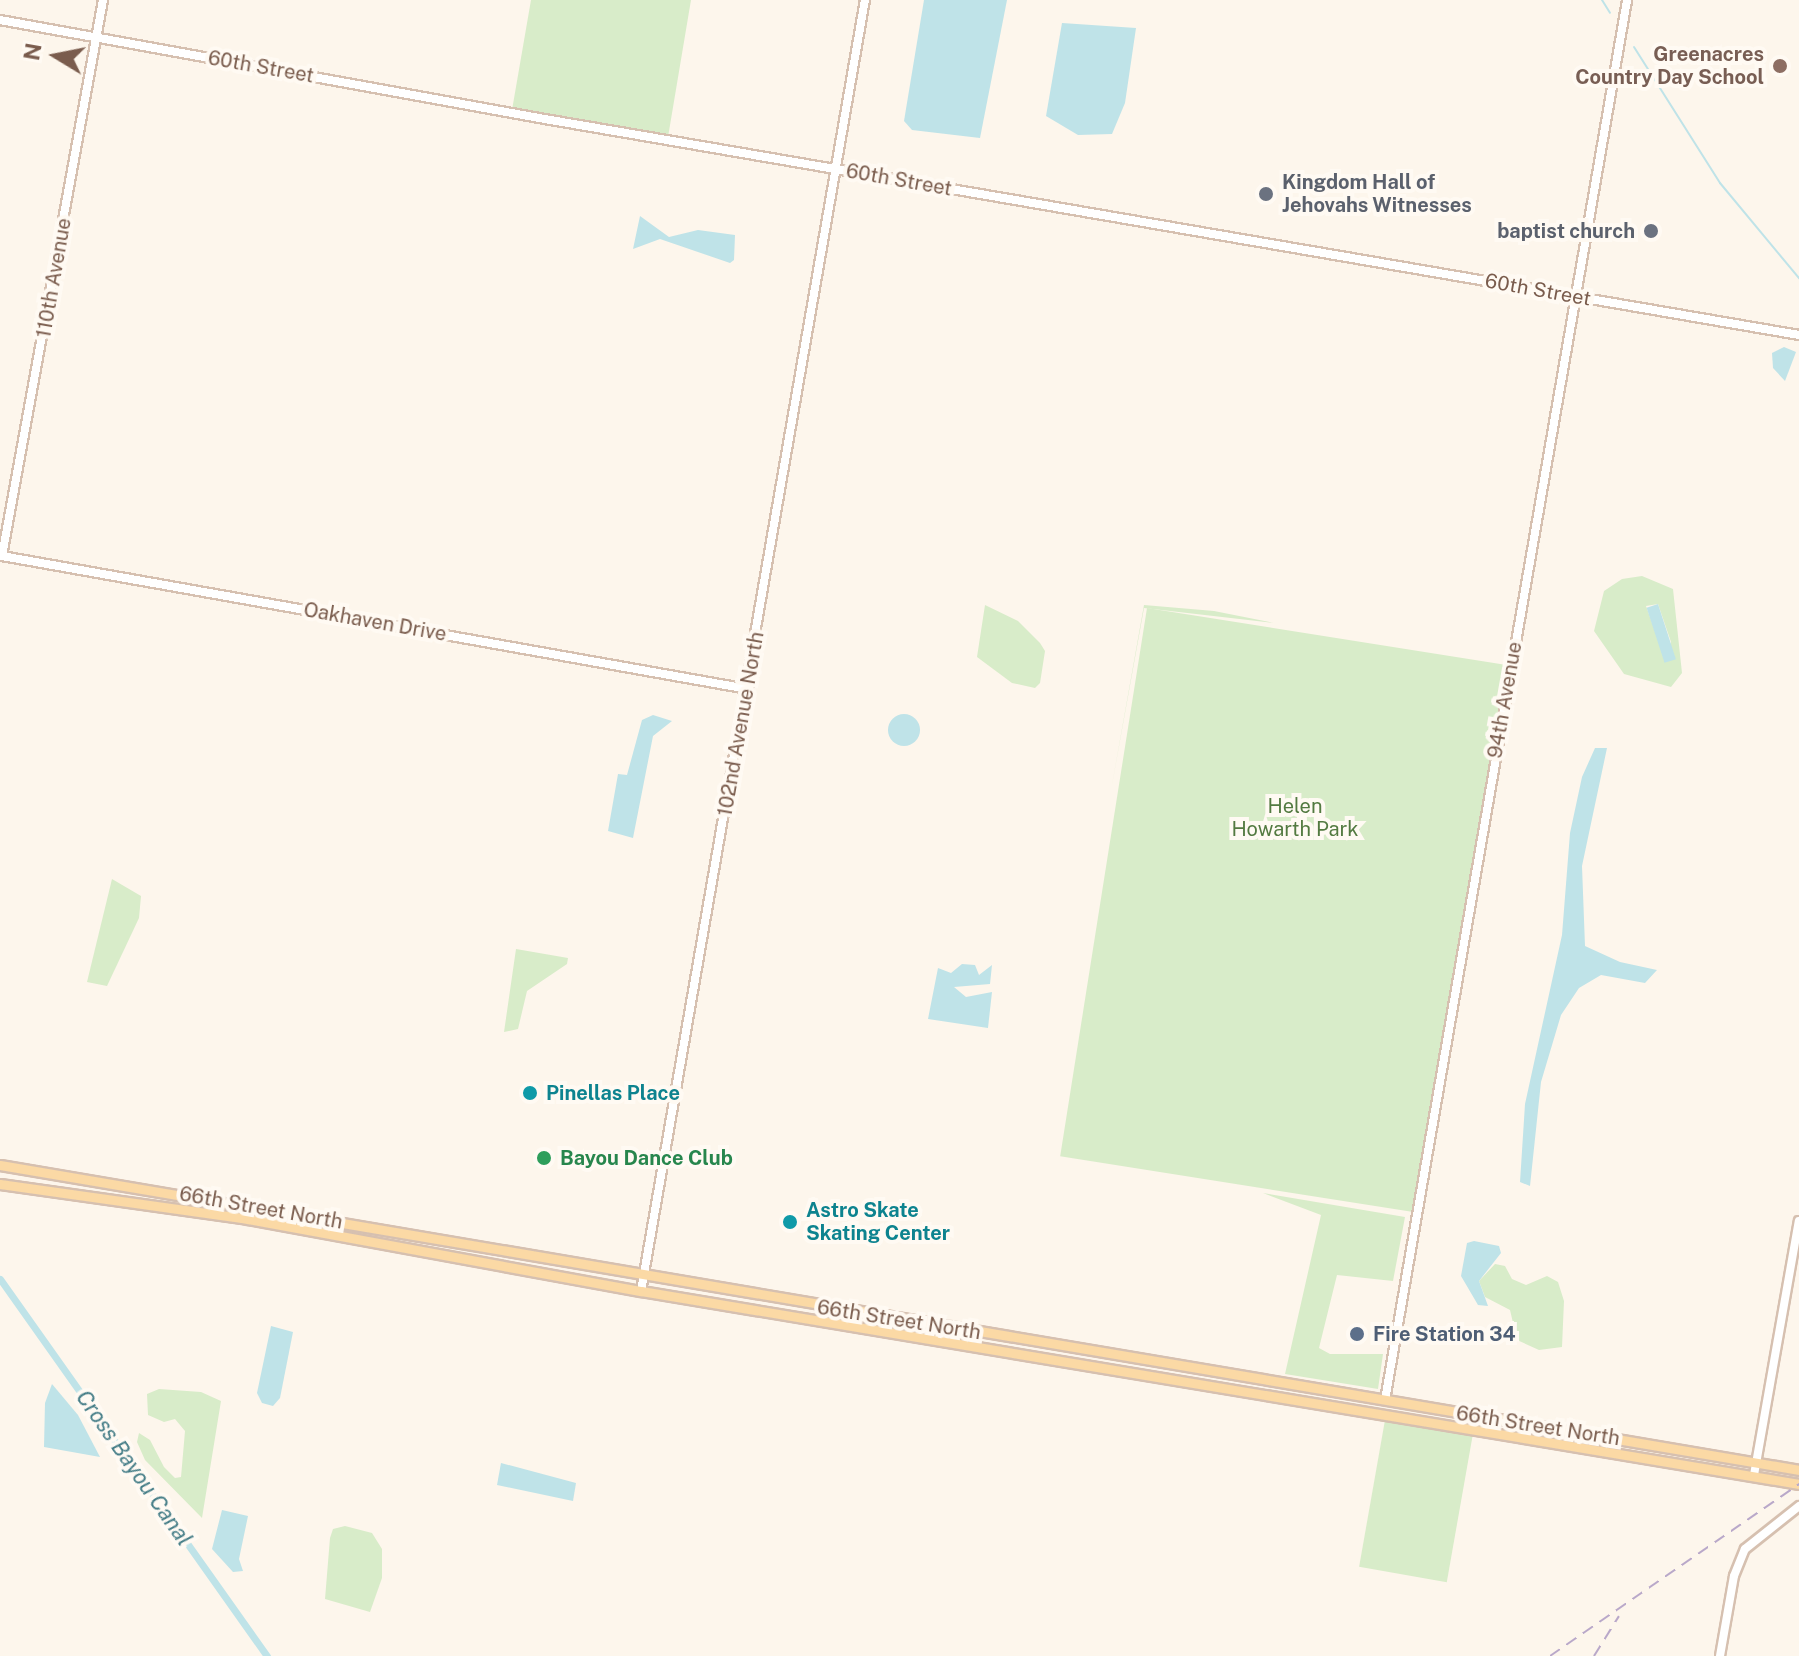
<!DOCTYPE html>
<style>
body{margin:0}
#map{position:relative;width:1799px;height:1656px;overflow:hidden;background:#fdf6ec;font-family:"Public Sans",sans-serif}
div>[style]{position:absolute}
.green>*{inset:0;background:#d8ecc9;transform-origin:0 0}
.water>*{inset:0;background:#bfe3e8;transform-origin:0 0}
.round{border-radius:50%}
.stream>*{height:2px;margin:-1px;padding:0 1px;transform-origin:1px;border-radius:1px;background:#bfe3e8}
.canal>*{height:7px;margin:-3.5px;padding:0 3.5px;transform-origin:3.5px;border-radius:3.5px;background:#bfe3e8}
.roads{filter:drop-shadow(2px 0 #d6c0b0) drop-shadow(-2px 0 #d6c0b0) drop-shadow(0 2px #d6c0b0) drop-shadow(0 -2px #d6c0b0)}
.secondary>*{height:8px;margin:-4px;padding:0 4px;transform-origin:4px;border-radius:4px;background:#fff}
.primary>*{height:9px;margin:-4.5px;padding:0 4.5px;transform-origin:4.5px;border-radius:4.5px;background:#fbd9a5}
.rail>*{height:2px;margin-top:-1px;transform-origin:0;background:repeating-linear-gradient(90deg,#b9a8c9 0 12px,transparent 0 20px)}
.dots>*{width:22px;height:22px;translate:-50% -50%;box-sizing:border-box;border:4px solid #fffaf3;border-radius:50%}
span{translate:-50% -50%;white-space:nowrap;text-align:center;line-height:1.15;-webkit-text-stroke:8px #fffaf3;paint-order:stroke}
.education-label{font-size:20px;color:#785e54;font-weight:700}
.right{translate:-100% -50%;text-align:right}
.street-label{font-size:20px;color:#7a5c4d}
.worship-label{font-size:20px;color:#5b616d;font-weight:700}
.left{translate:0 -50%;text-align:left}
.park-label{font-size:20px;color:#537a41}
.culture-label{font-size:20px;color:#0d838f;font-weight:700}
.leisure-label{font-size:20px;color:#27864d;font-weight:700}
.service-label{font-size:20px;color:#4e5e75;font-weight:700}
.water-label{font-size:22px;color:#437c86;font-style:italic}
.north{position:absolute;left:16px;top:16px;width:80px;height:80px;-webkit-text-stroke:6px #fffaf3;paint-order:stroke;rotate:280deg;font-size:22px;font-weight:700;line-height:32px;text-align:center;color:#7a5c4d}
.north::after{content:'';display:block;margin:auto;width:28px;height:36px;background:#7a5c4d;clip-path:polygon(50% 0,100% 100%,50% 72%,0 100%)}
</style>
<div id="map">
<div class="green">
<div style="clip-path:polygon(531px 0,691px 0,668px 137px,512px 110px)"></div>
<div style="clip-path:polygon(evenodd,1642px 576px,1673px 589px,1682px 673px,1671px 687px,1624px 674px,1594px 631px,1604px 591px,1622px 579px,1642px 576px,1658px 604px,1671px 642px,1666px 662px,1646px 606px,1658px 604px)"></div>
<div style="clip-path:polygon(985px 605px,1018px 621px,1040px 643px,1045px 651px,1040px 683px,1035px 688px,1012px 683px,977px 657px)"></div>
<div style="clip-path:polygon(1144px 605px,1214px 611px,1274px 623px,1144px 608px,1110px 796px)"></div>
<div style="left:1147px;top:608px;width:364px;height:555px;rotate:9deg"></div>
<div style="clip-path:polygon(112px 879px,141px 896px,139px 918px,107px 986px,87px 982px)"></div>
<div style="clip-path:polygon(516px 949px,568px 958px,567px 964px,527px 991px,518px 1029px,504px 1032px)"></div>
<div style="clip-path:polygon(1263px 1193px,1405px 1217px,1393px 1281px,1337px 1275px,1319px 1348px,1330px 1354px,1383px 1354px,1378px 1389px,1285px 1374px,1321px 1215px)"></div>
<div style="clip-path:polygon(1495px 1264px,1505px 1266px,1512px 1279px,1526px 1285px,1547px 1276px,1558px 1282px,1564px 1301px,1562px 1347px,1539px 1350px,1517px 1340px,1510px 1310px,1485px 1297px,1479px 1281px)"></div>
<div style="clip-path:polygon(159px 1389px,201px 1392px,221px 1401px,202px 1518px,145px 1460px,137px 1442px,139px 1433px,150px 1440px,164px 1467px,175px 1478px,181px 1477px,185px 1431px,175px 1419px,164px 1422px,148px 1415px,147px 1394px)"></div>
<div style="left:1385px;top:1420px;width:89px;height:149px;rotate:10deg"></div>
<div style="clip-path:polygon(345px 1526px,372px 1533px,382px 1549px,382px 1578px,370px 1612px,325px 1599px,330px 1538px,333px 1529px)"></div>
</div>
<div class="water">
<div style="clip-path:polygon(924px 0,1007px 0,980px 138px,912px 130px,904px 121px)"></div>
<div style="clip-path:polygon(1062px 23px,1136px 28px,1125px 103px,1112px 134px,1078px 135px,1046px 116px)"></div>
<div style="clip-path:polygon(640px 216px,669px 237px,698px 230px,735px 235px,734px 260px,730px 263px,660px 239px,633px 249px)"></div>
<div style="clip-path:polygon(1784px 347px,1796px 352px,1785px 381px,1773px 368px,1772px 353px)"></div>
<div style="left:1658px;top:604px;width:58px;height:12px;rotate:72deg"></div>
<div class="round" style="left:888px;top:714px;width:32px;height:32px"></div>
<div style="clip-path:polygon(653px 715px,672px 721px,653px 736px,633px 838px,608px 831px,618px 774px,627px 775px,642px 720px)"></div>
<div style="clip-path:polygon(1595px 748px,1607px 748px,1582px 866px,1585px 946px,1620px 962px,1657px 970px,1645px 983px,1601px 975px,1579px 988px,1561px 1015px,1541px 1082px,1530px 1186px,1520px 1182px,1525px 1104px,1562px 935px,1570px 833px,1582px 777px)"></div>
<div style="clip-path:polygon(962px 964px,975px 965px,979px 975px,992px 965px,990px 984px,954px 987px,966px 997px,992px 992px,988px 1028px,928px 1019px,938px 968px,951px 973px)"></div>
<div style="clip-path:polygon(1474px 1241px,1499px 1246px,1501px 1253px,1479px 1281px,1488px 1306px,1478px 1305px,1461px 1276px,1467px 1243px)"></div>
<div style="clip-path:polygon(271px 1326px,293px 1332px,280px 1398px,273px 1406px,262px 1403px,257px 1393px)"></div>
<div style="clip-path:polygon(52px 1384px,78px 1415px,100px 1457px,44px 1447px,45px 1403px)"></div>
<div style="clip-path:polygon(501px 1463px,576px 1483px,573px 1501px,497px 1485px)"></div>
<div style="clip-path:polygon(222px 1510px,248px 1516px,239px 1559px,243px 1571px,233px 1572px,212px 1549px)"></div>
</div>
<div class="stream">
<div style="left:1602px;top:0;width:15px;rotate:58deg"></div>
<div style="left:1634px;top:47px;width:161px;rotate:57.7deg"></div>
<div style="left:1720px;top:183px;width:124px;rotate:50.3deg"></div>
</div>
<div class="canal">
<div style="left:0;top:1279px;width:462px;rotate:54.7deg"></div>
</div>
<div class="roads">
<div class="secondary">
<div style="left:103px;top:0;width:565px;rotate:100.3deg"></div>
<div style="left:2px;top:556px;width:758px;rotate:10.11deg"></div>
<div style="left:0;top:20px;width:548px;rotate:10.3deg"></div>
<div style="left:539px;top:118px;width:1279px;rotate:9.77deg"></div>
<div style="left:641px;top:1291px;width:1310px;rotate:-80.16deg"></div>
<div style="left:1385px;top:1400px;width:1421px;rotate:-80.19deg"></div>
<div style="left:1754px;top:1475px;width:258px;rotate:-80deg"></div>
<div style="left:1720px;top:1656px;width:81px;rotate:-80.1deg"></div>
<div style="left:1734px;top:1576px;width:29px;rotate:-68deg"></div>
<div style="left:1745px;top:1549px;width:69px;rotate:-38.5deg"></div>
</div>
<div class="primary">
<div style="left:0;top:1165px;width:1825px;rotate:9.62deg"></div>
<div style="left:0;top:1184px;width:244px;rotate:8deg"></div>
<div style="left:242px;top:1218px;width:406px;rotate:10.4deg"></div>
<div style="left:641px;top:1291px;width:1174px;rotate:9.46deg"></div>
</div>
</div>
<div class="rail">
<div style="left:1550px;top:1656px;width:303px;rotate:-34.6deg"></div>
<div style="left:1594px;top:1656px;width:47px;rotate:-58deg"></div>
</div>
<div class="dots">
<div style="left:1780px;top:66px;background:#8d6e63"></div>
<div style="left:1266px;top:194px;background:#6b7280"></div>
<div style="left:1651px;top:231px;background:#6b7280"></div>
<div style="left:530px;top:1093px;background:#0f9aa8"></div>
<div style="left:544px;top:1158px;background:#2e9e5b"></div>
<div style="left:790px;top:1222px;background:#0f9aa8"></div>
<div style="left:1357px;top:1334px;background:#5c6f8a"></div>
</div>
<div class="education-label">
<span class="right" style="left:1764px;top:66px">Greenacres<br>Country Day School</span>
</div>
<div class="street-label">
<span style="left:261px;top:67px;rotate:10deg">60th Street</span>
<span style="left:899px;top:180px;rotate:10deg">60th Street</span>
<span style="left:54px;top:278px;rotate:-80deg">110th Avenue</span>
<span style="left:1538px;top:290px;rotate:10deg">60th Street</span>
<span style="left:375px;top:622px;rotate:10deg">Oakhaven Drive</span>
<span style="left:1505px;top:700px;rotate:-80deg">94th Avenue</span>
<span style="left:741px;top:724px;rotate:-80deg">102nd Avenue North</span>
<span style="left:261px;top:1208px;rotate:10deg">66th Street North</span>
<span style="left:899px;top:1320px;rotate:9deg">66th Street North</span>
<span style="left:1538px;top:1426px;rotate:9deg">66th Street North</span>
</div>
<div class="worship-label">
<span class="left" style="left:1282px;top:194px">Kingdom Hall of<br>Jehovahs Witnesses</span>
<span class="right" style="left:1635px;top:231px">baptist church</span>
</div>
<div class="park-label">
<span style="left:1295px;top:818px">Helen<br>Howarth Park</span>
</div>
<div class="culture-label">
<span class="left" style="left:546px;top:1093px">Pinellas Place</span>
<span class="left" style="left:806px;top:1222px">Astro Skate<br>Skating Center</span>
</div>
<div class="leisure-label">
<span class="left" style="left:560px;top:1158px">Bayou Dance Club</span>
</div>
<div class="service-label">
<span class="left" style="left:1373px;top:1334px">Fire Station 34</span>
</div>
<div class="water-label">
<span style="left:134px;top:1468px;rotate:55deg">Cross Bayou Canal</span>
</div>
<div class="north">N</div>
</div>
